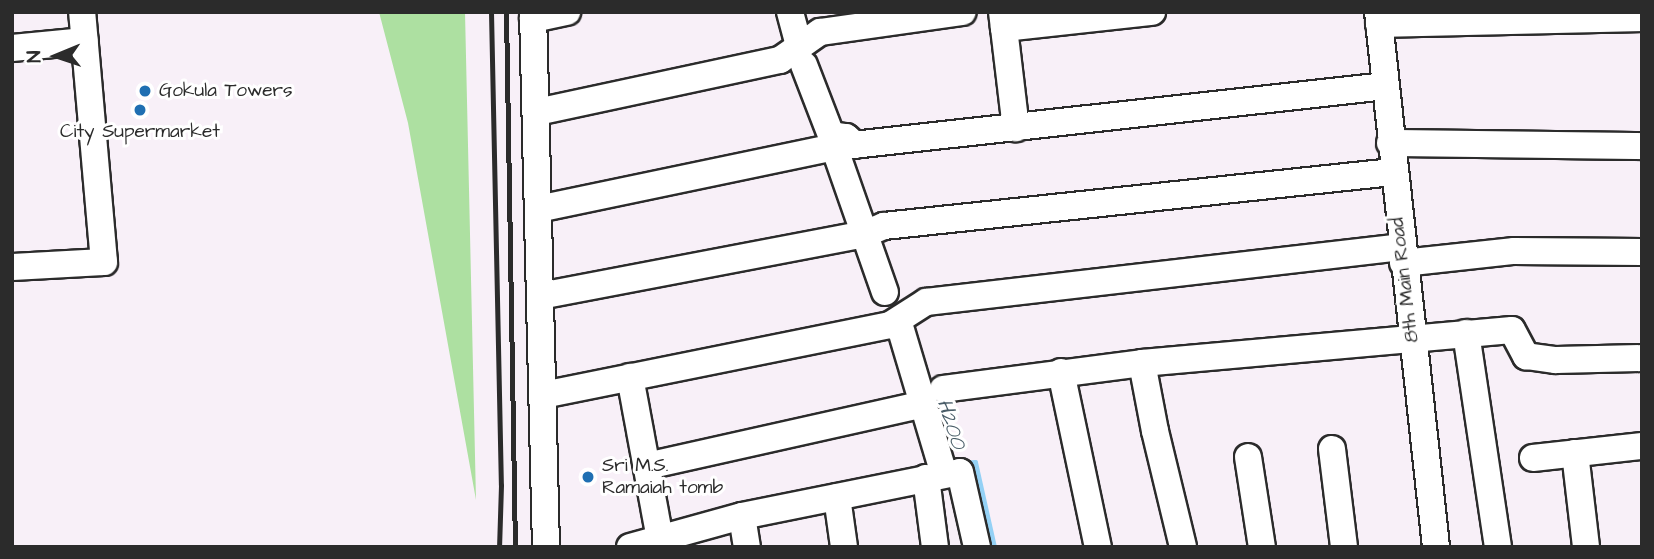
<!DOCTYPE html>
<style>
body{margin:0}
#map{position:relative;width:1654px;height:559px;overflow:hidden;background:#f8f0f8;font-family:"Architects Daughter",sans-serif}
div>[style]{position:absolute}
.green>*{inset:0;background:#ade0a1}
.stream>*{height:5px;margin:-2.5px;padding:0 2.5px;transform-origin:2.5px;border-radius:2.5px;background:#94d1f5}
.roads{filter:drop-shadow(2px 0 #2b2b2b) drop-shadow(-2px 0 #2b2b2b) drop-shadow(0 2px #2b2b2b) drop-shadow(0 -2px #2b2b2b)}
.minor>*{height:26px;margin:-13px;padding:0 13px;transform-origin:13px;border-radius:13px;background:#fff}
.rail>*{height:5px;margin:-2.5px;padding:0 2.5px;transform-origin:2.5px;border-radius:2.5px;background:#2b2b2b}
.dots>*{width:19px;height:19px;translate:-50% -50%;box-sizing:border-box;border:4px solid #fff;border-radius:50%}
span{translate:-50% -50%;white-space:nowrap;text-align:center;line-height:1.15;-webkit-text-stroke:6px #fff;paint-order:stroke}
.poi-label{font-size:19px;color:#2b2b2b}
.left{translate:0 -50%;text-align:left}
.street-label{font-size:19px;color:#2b2b2b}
.water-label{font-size:21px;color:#4a5d68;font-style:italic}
.frame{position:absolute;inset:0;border:14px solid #2b2b2b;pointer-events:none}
.north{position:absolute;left:21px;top:21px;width:70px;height:70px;-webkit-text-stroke:5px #fff;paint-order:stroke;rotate:268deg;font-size:19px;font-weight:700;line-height:28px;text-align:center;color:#2b2b2b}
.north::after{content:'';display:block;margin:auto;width:24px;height:32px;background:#2b2b2b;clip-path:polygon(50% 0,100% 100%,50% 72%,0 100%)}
</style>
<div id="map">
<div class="green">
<div style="clip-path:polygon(379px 12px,465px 12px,476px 500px,408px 123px)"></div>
</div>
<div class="stream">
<div style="left:964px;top:463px;width:11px;rotate:-5deg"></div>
<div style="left:975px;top:462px;width:87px;rotate:77.4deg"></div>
</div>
<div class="roads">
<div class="minor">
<div style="left:533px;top:12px;width:535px;rotate:88.61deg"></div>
<div style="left:790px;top:12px;width:34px;rotate:75deg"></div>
<div style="left:1002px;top:12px;width:16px;rotate:83deg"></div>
<div style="left:1004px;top:28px;width:149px;rotate:-6.2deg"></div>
<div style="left:1378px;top:12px;width:538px;rotate:83.81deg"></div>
<div style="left:533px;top:19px;width:35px;rotate:-12deg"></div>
<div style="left:1379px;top:24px;width:263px;rotate:-1.3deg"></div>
<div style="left:1004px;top:28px;width:101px;rotate:83.2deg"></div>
<div style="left:12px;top:48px;width:73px;rotate:-5.5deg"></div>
<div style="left:804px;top:65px;width:75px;rotate:68.9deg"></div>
<div style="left:831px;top:135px;width:15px;rotate:8deg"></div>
<div style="left:846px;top:137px;width:12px;rotate:42deg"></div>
<div style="left:537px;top:112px;width:249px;rotate:-12.1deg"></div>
<div style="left:780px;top:60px;width:49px;rotate:-35deg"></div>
<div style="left:820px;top:32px;width:144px;rotate:-8deg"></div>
<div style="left:1390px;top:143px;width:252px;rotate:0.7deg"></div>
<div style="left:838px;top:158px;width:142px;rotate:70.7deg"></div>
<div style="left:538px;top:209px;width:303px;rotate:-11.8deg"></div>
<div style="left:835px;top:147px;width:554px;rotate:-6.32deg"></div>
<div style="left:1403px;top:263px;width:112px;rotate:-6.2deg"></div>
<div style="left:1514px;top:251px;width:128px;rotate:0.4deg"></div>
<div style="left:12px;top:267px;width:92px;rotate:-3.1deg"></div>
<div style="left:104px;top:262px;width:251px;rotate:-95deg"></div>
<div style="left:540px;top:296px;width:331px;rotate:-10.8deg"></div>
<div style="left:865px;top:234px;width:21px;rotate:-23deg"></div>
<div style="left:884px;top:226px;width:512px;rotate:-6.06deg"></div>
<div style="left:901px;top:330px;width:150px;rotate:73.4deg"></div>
<div style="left:1466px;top:333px;width:216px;rotate:81.5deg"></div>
<div style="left:1142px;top:363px;width:69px;rotate:79.2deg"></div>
<div style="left:1155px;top:431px;width:119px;rotate:76.4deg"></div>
<div style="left:1061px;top:372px;width:179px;rotate:78.1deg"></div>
<div style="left:630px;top:377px;width:165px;rotate:79.5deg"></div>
<div style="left:943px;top:389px;width:201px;rotate:-7.4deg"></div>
<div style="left:1142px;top:363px;width:371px;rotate:-5.1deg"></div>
<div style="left:1512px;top:330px;width:30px;rotate:62deg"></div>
<div style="left:1526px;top:356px;width:30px;rotate:8deg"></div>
<div style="left:1556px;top:360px;width:86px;rotate:-1.3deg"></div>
<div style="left:543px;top:395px;width:354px;rotate:-11.4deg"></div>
<div style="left:890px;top:325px;width:43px;rotate:-32.6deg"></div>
<div style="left:926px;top:302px;width:478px;rotate:-6.6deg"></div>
<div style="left:1332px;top:449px;width:99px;rotate:83deg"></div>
<div style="left:1575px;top:453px;width:95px;rotate:83.3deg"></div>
<div style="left:1248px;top:457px;width:91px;rotate:81.2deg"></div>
<div style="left:1533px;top:458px;width:110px;rotate:-6.3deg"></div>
<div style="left:647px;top:466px;width:284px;rotate:-12.6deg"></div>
<div style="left:926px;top:478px;width:70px;rotate:82.6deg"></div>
<div style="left:837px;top:497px;width:50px;rotate:82deg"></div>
<div style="left:742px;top:516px;width:31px;rotate:81deg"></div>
<div style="left:630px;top:547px;width:116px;rotate:-15.5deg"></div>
<div style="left:742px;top:516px;width:222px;rotate:-11.4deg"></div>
<div style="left:960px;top:472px;width:77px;rotate:77.2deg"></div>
</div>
</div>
<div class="rail">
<div style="left:491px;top:12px;width:473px;rotate:88.8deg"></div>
<div style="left:501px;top:485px;width:62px;rotate:91.8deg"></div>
<div style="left:506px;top:12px;width:535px;rotate:89.04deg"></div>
</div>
<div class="dots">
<div style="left:145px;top:91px;background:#1f6fb2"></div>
<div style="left:140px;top:110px;background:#1f6fb2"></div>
<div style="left:588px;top:477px;background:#1f6fb2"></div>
</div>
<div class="poi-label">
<span class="left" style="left:159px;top:91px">Gokula Towers</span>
<span style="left:140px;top:132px">City Supermarket</span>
<span class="left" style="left:602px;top:477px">Sri M.S.<br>Ramaiah tomb</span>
</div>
<div class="street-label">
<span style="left:1405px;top:280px;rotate:-97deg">8th Main Road</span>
</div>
<div class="water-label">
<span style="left:951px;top:424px;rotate:72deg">H200</span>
</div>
<div class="frame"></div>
<div class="north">N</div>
</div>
